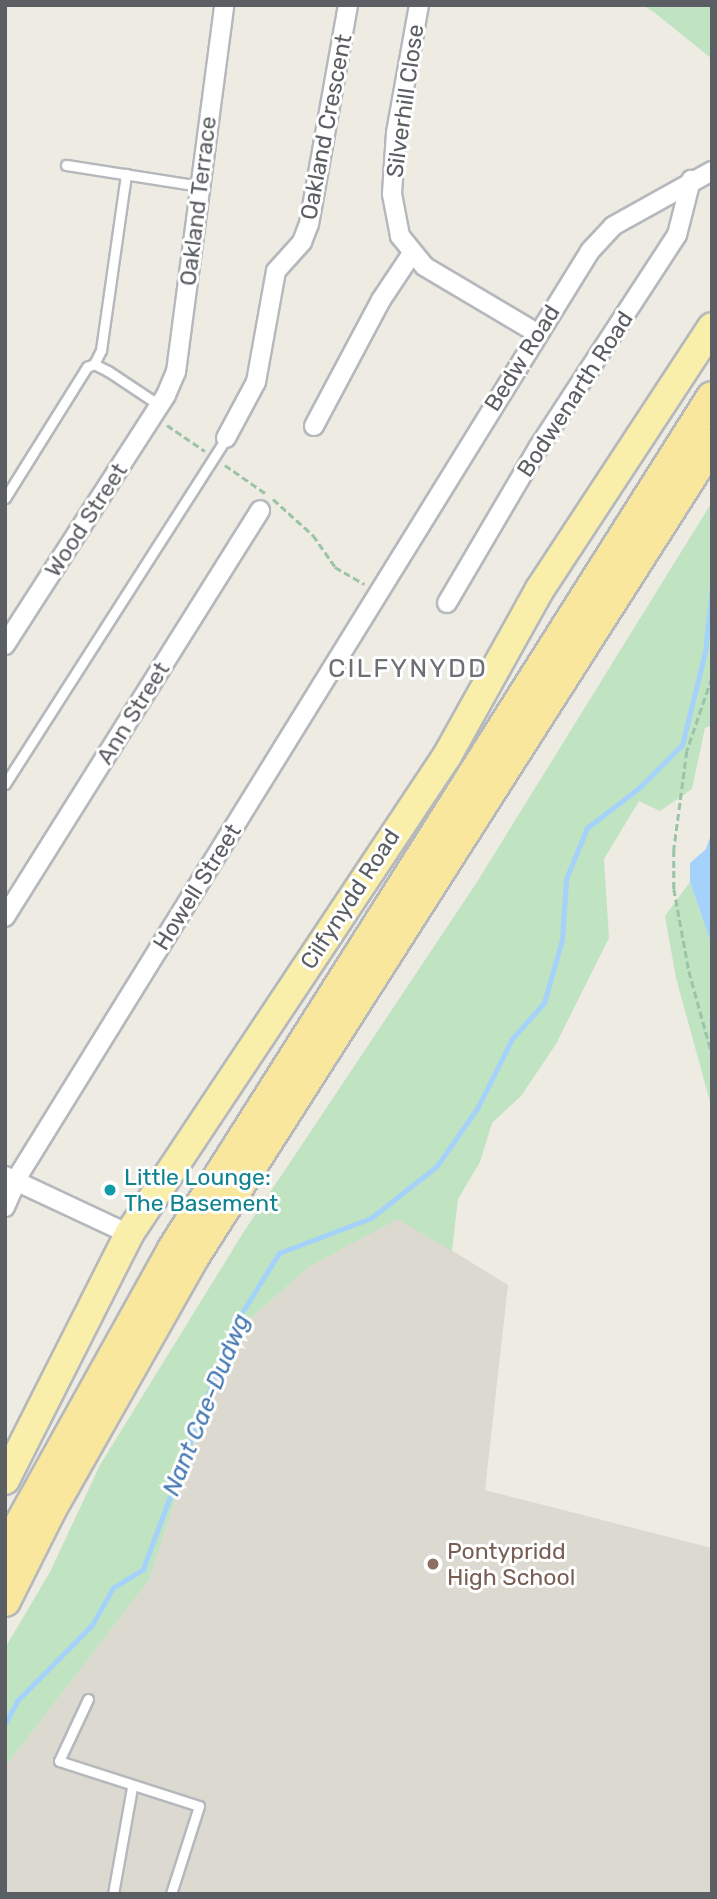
<!DOCTYPE html>
<style>
body{margin:0}
#map{position:relative;width:717px;height:1899px;overflow:hidden;background:#edebe2;font-family:Rubik,sans-serif}
div>[style]{position:absolute}
.education>*{inset:0;background:#dcdad0}
.green>*{inset:0;background:#c0e3c1}
.water>*{inset:0;background:#a5d2fa}
.stream>*{height:4.5px;margin:-2.25px;padding:0 2.25px;transform-origin:2.25px;border-radius:2.25px;background:#a5d2fa}
.path>*{height:2.5px;margin-top:-1.25px;transform-origin:0;background:repeating-linear-gradient(90deg,#9ac3a7 0 7px,transparent 0 10.5px)}
.roads{filter:drop-shadow(2px 0 #b5b8bc) drop-shadow(-2px 0 #b5b8bc) drop-shadow(0 2px #b5b8bc) drop-shadow(0 -2px #b5b8bc)}
.service>*{height:9px;margin:-4.5px;padding:0 4.5px;transform-origin:4.5px;border-radius:4.5px;background:#fff}
.minor>*{height:18px;margin:-9px;padding:0 9px;transform-origin:9px;border-radius:9px;background:#fff}
.primary>*{height:28px;margin:-14px;padding:0 14px;transform-origin:14px;border-radius:14px;background:#faefaa}
.trunk>*{height:30px;margin:-15px;padding:0 15px;transform-origin:15px;border-radius:15px;background:#f8e79c}
.dots>*{width:19px;height:19px;translate:-50% -50%;box-sizing:border-box;border:4px solid #fff;border-radius:50%}
span{translate:-50% -50%;white-space:nowrap;text-align:center;line-height:1.15;-webkit-text-stroke:6px #fff;paint-order:stroke}
.street-label{font-size:23px;color:#5b5e62}
.culture-label{font-size:23px;color:#0d838f}
.left{translate:0 -50%;text-align:left}
.education-label{font-size:23px;color:#785e54}
.water-label{font-size:24px;color:#4679b3;font-style:italic}
.quarter-label{font-size:26px;color:#6c7074;letter-spacing:2px}
.frame{position:absolute;inset:0;border:7px solid #5b5e62;pointer-events:none}
</style>
<div id="map">
<div class="education">
<div style="clip-path:polygon(399px 1218px,508px 1285px,485px 1490px,712px 1548px,712px 1894px,5px 1894px,5px 1767px,149px 1580px,229px 1337px,310px 1266px)"></div>
</div>
<div class="green">
<div style="clip-path:polygon(643px 5px,712px 5px,712px 59px,655px 13px)"></div>
<div style="clip-path:polygon(712px 502px,712px 725px,705px 728px,692px 789px,660px 811px,639px 801px,604px 859px,609px 938px,556px 1044px,521px 1096px,492px 1123px,480px 1162px,458px 1199px,452px 1251px,398px 1219px,310px 1266px,229px 1337px,149px 1580px,5px 1767px,5px 1648px,50px 1572px,100px 1465px,243px 1233px,477px 882px)"></div>
<div style="clip-path:polygon(690px 882px,712px 946px,712px 1109px,676px 978px,665px 916px)"></div>
</div>
<div class="water">
<div style="clip-path:polygon(712px 831px,712px 946px,690px 882px,690px 863px,706px 849px)"></div>
</div>
<div class="stream">
<div style="left:5px;top:1724px;width:26px;rotate:-62deg"></div>
<div style="left:17px;top:1701px;width:107px;rotate:-45.4deg"></div>
<div style="left:92px;top:1625px;width:43px;rotate:-60.4deg"></div>
<div style="left:113px;top:1588px;width:36px;rotate:-32deg"></div>
<div style="left:143px;top:1569px;width:258px;rotate:-69.6deg"></div>
<div style="left:233px;top:1327px;width:87px;rotate:-58.1deg"></div>
<div style="left:279px;top:1253px;width:98px;rotate:-20.8deg"></div>
<div style="left:371px;top:1218px;width:84px;rotate:-38.2deg"></div>
<div style="left:437px;top:1166px;width:72px;rotate:-55.2deg"></div>
<div style="left:478px;top:1107px;width:76px;rotate:-63.4deg"></div>
<div style="left:512px;top:1039px;width:48px;rotate:-48.4deg"></div>
<div style="left:544px;top:1003px;width:66px;rotate:-74.1deg"></div>
<div style="left:562px;top:940px;width:61px;rotate:-86.2deg"></div>
<div style="left:566px;top:879px;width:55px;rotate:-67.6deg"></div>
<div style="left:587px;top:828px;width:67px;rotate:-37.7deg"></div>
<div style="left:640px;top:787px;width:59px;rotate:-45deg"></div>
<div style="left:682px;top:745px;width:96px;rotate:-76.1deg"></div>
<div style="left:705px;top:652px;width:64px;rotate:-83.8deg"></div>
</div>
<div class="path">
<div style="left:167px;top:425px;width:46px;rotate:34.4deg"></div>
<div style="left:225px;top:465px;width:49px;rotate:35deg"></div>
<div style="left:273px;top:499px;width:54px;rotate:42deg"></div>
<div style="left:313px;top:535px;width:39px;rotate:55deg"></div>
<div style="left:335px;top:567px;width:34px;rotate:30deg"></div>
<div style="left:712px;top:678px;width:77px;rotate:108.9deg"></div>
<div style="left:687px;top:751px;width:100px;rotate:97.5deg"></div>
<div style="left:674px;top:850px;width:39px;rotate:90deg"></div>
<div style="left:674px;top:889px;width:83px;rotate:79.6deg"></div>
<div style="left:689px;top:971px;width:86px;rotate:74.5deg"></div>
</div>
<div class="roads">
<div class="service">
<div style="left:66px;top:165px;width:136px;rotate:8.9deg"></div>
<div style="left:94px;top:364px;width:16px;rotate:-63deg"></div>
<div style="left:101px;top:350px;width:178px;rotate:-81.9deg"></div>
<div style="left:5px;top:498px;width:155px;rotate:-58deg"></div>
<div style="left:87px;top:367px;width:8px;rotate:-23deg"></div>
<div style="left:94px;top:364px;width:16px;rotate:27deg"></div>
<div style="left:108px;top:371px;width:61px;rotate:33.7deg"></div>
<div style="left:5px;top:784px;width:411px;rotate:-57.4deg"></div>
<div style="left:88px;top:1699px;width:68px;rotate:115.1deg"></div>
<div style="left:59px;top:1761px;width:147px;rotate:17.8deg"></div>
<div style="left:199px;top:1806px;width:92px;rotate:107.7deg"></div>
<div style="left:113px;top:1894px;width:109px;rotate:-79.9deg"></div>
</div>
<div class="minor">
<div style="left:419px;top:5px;width:130px;rotate:100.2deg"></div>
<div style="left:396px;top:133px;width:61px;rotate:93.8deg"></div>
<div style="left:392px;top:194px;width:43px;rotate:79.2deg"></div>
<div style="left:400px;top:236px;width:38px;rotate:51deg"></div>
<div style="left:424px;top:266px;width:131px;rotate:30.7deg"></div>
<div style="left:314px;top:426px;width:143px;rotate:-62deg"></div>
<div style="left:381px;top:300px;width:54px;rotate:-56.3deg"></div>
<div style="left:226px;top:438px;width:64px;rotate:-61.8deg"></div>
<div style="left:256px;top:382px;width:113px;rotate:-79.8deg"></div>
<div style="left:276px;top:271px;width:39px;rotate:-48deg"></div>
<div style="left:302px;top:242px;width:19px;rotate:-69deg"></div>
<div style="left:309px;top:224px;width:222px;rotate:-79.9deg"></div>
<div style="left:447px;top:603px;width:180px;rotate:-59.6deg"></div>
<div style="left:538px;top:448px;width:254px;rotate:-56.9deg"></div>
<div style="left:677px;top:235px;width:57px;rotate:-75.7deg"></div>
<div style="left:5px;top:645px;width:297px;rotate:-57.2deg"></div>
<div style="left:166px;top:395px;width:25px;rotate:-67deg"></div>
<div style="left:176px;top:372px;width:370px;rotate:-82.5deg"></div>
<div style="left:5px;top:917px;width:480px;rotate:-57.9deg"></div>
<div style="left:5px;top:1176px;width:137px;rotate:25.1deg"></div>
<div style="left:5px;top:1207px;width:37px;rotate:-66deg"></div>
<div style="left:20px;top:1173px;width:1084px;rotate:-58.27deg"></div>
<div style="left:590px;top:251px;width:34px;rotate:-47deg"></div>
<div style="left:613px;top:226px;width:113px;rotate:-29.1deg"></div>
</div>
<div class="primary">
<div style="left:5px;top:1480px;width:275px;rotate:-63.2deg"></div>
<div style="left:129px;top:1234px;width:574px;rotate:-56.37deg"></div>
<div style="left:447px;top:756px;width:191px;rotate:-60.9deg"></div>
<div style="left:540px;top:589px;width:313px;rotate:-56.7deg"></div>
</div>
<div class="trunk">
<div style="left:5px;top:1551px;width:346px;rotate:-60.9deg"></div>
<div style="left:173px;top:1249px;width:1008px;rotate:-57.68deg"></div>
<div style="left:5px;top:1601px;width:101px;rotate:-63.4deg"></div>
<div style="left:50px;top:1511px;width:291px;rotate:-60.5deg"></div>
<div style="left:193px;top:1258px;width:965px;rotate:-57.48deg"></div>
</div>
</div>
<div class="dots">
<div style="left:110px;top:1190px;background:#0f9aa8"></div>
<div style="left:433px;top:1564px;background:#8d6e63"></div>
</div>
<div class="street-label">
<span style="left:405px;top:101px;rotate:-82deg">Silverhill Close</span>
<span style="left:326px;top:127px;rotate:-79deg">Oakland Crescent</span>
<span style="left:198px;top:201px;rotate:-83deg">Oakland Terrace</span>
<span style="left:522px;top:358px;rotate:-58deg">Bedw Road</span>
<span style="left:575px;top:394px;rotate:-57deg">Bodwenarth Road</span>
<span style="left:86px;top:520px;rotate:-57deg">Wood Street</span>
<span style="left:133px;top:713px;rotate:-58deg">Ann Street</span>
<span style="left:197px;top:887px;rotate:-58deg">Howell Street</span>
<span style="left:350px;top:899px;rotate:-57deg">Cilfynydd Road</span>
</div>
<div class="culture-label">
<span class="left" style="left:124px;top:1190px">Little Lounge:<br>The Basement</span>
</div>
<div class="education-label">
<span class="left" style="left:447px;top:1564px">Pontypridd<br>High School</span>
</div>
<div class="water-label">
<span style="left:207px;top:1405px;rotate:-68deg">Nant Cae-Dudwg</span>
</div>
<div class="quarter-label">
<span style="left:408px;top:669px">CILFYNYDD</span>
</div>
<div class="frame"></div>
</div>
